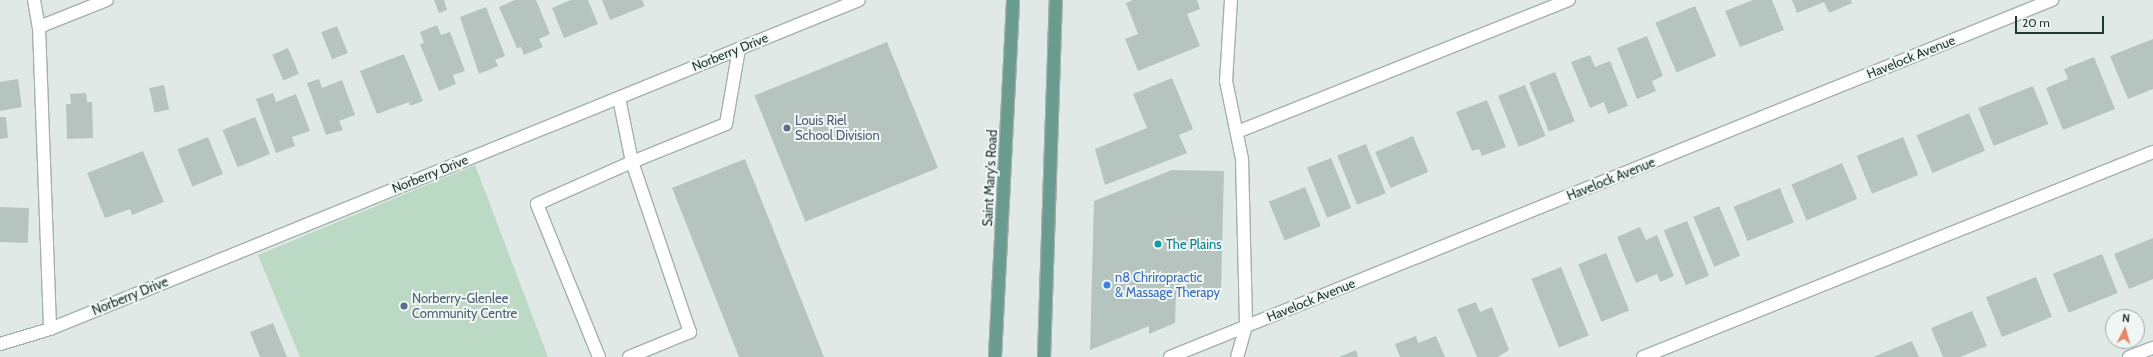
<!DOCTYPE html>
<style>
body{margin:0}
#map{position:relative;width:2153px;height:357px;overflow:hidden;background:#e0e9e6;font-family:Cabin,sans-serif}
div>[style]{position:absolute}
.green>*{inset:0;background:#bbd9c4}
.building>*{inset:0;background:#b6c4bf;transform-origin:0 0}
.roads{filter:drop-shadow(1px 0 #a3b0ad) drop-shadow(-1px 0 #a3b0ad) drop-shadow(0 1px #a3b0ad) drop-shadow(0 -1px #a3b0ad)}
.minor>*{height:12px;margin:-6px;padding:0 6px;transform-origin:6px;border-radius:6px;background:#fff}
.major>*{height:12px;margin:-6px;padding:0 6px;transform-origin:6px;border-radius:6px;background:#699b90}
.dots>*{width:11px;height:11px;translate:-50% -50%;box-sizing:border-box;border:2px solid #f0f6f3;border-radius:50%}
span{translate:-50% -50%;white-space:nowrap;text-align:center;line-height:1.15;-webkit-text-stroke:4px #f0f6f3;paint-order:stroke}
.street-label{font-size:13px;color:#223833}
.service-label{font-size:13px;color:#4e5e75}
.left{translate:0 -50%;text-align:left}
.culture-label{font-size:13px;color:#0d838f}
.shop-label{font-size:13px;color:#366cbe}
.north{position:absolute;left:2105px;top:309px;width:40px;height:40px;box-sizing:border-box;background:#f0f6f3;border:1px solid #9eaaa6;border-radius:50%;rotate:6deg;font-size:11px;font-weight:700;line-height:16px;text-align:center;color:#223833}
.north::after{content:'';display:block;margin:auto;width:14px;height:18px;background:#e48963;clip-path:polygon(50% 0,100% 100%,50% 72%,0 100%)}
.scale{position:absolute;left:2015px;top:16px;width:89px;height:18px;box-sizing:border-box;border:2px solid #223833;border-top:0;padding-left:5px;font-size:12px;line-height:14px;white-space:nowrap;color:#223833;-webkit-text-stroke:3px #f0f6f3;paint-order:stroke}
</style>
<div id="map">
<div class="green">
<div style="clip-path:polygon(475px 165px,548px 357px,300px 357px,258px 255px)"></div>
</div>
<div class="building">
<div style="clip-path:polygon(434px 0,444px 0,447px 10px,439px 13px)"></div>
<div style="clip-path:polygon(515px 0,536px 0,550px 34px,539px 39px,543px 47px,524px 55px,521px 47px,517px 48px,499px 7px)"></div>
<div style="clip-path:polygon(571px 0,588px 0,598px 24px,564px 38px,552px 8px)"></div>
<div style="clip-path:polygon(602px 0,642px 0,645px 6px,610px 20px)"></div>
<div style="clip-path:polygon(1133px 0,1197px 0,1200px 9px,1187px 14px,1200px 46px,1138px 71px,1125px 39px,1138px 34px,1126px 3px)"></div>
<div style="clip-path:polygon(1753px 0,1772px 0,1784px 30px,1740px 47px,1725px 11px)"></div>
<div style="clip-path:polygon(1792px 0,1851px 0,1852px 3px,1829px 13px,1824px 2px,1797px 13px)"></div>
<div style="left:1695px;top:6px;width:54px;height:43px;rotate:67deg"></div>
<div style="clip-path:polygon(486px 7px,505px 56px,495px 60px,498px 66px,479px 74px,460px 17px)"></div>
<div style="clip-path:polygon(437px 25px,441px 35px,450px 32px,465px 71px,453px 75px,456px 84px,439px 91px,420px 44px,424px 43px,420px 32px)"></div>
<div style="left:337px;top:26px;width:29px;height:17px;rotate:68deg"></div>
<div style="clip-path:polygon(1647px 36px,1663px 76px,1652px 81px,1656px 91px,1637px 99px,1617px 48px)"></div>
<div style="clip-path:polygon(2153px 39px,2153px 89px,2128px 99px,2110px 56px)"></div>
<div style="left:887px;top:42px;width:136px;height:143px;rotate:68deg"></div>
<div style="left:288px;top:48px;width:28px;height:17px;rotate:67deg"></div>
<div style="clip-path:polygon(404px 54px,423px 101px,410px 106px,409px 102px,377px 114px,360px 71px)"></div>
<div style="clip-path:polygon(1590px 55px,1595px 67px,1610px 61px,1628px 106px,1608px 114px,1604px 102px,1590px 108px,1571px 62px)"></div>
<div style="clip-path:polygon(2094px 57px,2115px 109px,2063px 130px,2046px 88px,2068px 79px,2064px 69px)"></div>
<div style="left:1555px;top:72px;width:53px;height:28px;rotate:68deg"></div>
<div style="clip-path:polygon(1172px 78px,1193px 129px,1179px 135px,1187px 153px,1105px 185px,1095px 149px,1147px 128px,1133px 94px)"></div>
<div style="clip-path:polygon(18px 79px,22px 107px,0 111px,0 82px)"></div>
<div style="clip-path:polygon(319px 79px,322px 88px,342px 80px,355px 115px,339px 121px,343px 130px,326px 135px,307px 83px)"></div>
<div style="left:164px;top:85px;width:25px;height:15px;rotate:78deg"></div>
<div style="left:1525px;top:85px;width:55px;height:29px;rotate:68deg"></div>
<div style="left:2033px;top:86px;width:41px;height:59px;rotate:68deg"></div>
<div style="clip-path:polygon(86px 93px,87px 102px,92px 102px,93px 138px,67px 139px,66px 104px,71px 104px,70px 94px)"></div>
<div style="clip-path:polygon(273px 93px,276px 102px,296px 94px,310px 131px,292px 137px,295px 146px,276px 153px,256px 99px)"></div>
<div style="clip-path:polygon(1487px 100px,1506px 147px,1482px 156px,1479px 149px,1472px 151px,1456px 112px)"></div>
<div style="left:1969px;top:113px;width:41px;height:57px;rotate:67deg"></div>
<div style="clip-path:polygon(0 117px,6px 117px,8px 138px,0 139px)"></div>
<div style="left:255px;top:117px;width:40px;height:35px;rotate:68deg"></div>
<div style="left:1413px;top:136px;width:39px;height:41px;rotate:67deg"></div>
<div style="left:208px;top:137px;width:40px;height:33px;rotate:68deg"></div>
<div style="left:1903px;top:137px;width:41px;height:50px;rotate:68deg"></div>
<div style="left:1366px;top:144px;width:53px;height:31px;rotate:68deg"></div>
<div style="clip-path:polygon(143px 151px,164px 202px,132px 215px,130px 209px,105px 218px,87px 173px)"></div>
<div style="left:1331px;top:158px;width:54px;height:26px;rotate:68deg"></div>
<div style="clip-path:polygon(745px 159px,775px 234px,824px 357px,739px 357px,672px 188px)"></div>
<div style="left:1842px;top:163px;width:39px;height:55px;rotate:67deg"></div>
<div style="clip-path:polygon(1172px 170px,1224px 171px,1221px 295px,1176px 294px,1175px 323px,1149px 334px,1149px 326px,1090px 350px,1094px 201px)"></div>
<div style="left:1305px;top:187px;width:42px;height:39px;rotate:68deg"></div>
<div style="left:1780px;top:188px;width:37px;height:50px;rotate:68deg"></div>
<div style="left:1719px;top:206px;width:54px;height:28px;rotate:67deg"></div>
<div style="left:0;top:207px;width:29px;height:35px;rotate:2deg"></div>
<div style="left:1687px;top:221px;width:59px;height:25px;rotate:68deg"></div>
<div style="clip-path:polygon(1640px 227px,1646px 240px,1657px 235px,1674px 276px,1660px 282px,1657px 274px,1636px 283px,1617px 237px)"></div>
<div style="clip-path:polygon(2153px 238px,2153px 279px,2129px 289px,2114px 254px)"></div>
<div style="left:1606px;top:253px;width:62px;height:30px;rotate:68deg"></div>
<div style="left:2102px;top:254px;width:42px;height:53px;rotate:68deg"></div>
<div style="left:1561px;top:267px;width:74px;height:32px;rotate:68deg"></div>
<div style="left:2036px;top:277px;width:43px;height:54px;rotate:68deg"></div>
<div style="clip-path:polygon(1476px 302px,1480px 312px,1492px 307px,1509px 350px,1498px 357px,1477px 357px,1457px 309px)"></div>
<div style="clip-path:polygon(1972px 311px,1987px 346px,1960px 357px,1943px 357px,1931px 328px)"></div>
<div style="clip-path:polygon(273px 323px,287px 357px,260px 357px,250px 332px)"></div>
<div style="clip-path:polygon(1416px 336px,1418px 343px,1436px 336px,1445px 357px,1400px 357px,1395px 344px)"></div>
<div style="clip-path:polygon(1912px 341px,1919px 357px,1873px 357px)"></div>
<div style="clip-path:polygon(1356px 350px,1358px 357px,1339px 357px)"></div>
</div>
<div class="roads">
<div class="minor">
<div style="left:34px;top:0;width:27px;rotate:80deg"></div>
<div style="left:39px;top:27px;width:302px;rotate:87.9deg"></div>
<div style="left:1231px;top:0;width:81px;rotate:93.5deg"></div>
<div style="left:1226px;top:81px;width:80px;rotate:78.4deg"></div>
<div style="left:1242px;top:159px;width:167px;rotate:88.6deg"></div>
<div style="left:1246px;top:326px;width:32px;rotate:106deg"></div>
<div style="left:39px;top:27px;width:73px;rotate:-21.7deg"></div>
<div style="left:619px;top:98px;width:65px;rotate:78.5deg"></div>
<div style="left:632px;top:162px;width:101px;rotate:-22deg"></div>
<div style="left:726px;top:124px;width:76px;rotate:-80.2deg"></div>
<div style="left:1237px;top:132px;width:357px;rotate:-21.7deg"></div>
<div style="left:0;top:344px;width:52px;rotate:-16.7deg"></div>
<div style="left:50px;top:329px;width:873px;rotate:-22.13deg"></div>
<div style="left:599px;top:357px;width:165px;rotate:-112.1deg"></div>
<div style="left:537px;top:204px;width:104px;rotate:-23.9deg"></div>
<div style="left:632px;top:162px;width:180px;rotate:71.2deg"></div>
<div style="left:690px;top:332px;width:66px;rotate:157.7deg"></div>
<div style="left:1170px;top:357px;width:952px;rotate:-22.04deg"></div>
<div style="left:1643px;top:357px;width:550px;rotate:-21.9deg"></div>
<div style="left:2129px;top:357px;width:26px;rotate:-21deg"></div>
</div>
<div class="major">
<div style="left:995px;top:357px;width:357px;rotate:-87.1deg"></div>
<div style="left:1044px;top:357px;width:357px;rotate:-88.1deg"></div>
</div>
</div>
<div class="dots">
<div style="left:787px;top:128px;background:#5c6f8a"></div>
<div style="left:1158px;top:244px;background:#0f9aa8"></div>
<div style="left:1107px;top:285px;background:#3f7fe0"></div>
<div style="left:404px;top:306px;background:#5c6f8a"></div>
</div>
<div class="street-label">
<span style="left:730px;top:52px;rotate:-22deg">Norberry Drive</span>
<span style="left:1911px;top:57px;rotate:-22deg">Havelock Avenue</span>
<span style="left:430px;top:174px;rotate:-22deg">Norberry Drive</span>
<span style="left:990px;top:178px;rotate:-87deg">Saint Mary's Road</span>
<span style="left:1611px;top:179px;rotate:-22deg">Havelock Avenue</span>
<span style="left:130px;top:296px;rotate:-22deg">Norberry Drive</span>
<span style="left:1311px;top:300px;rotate:-22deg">Havelock Avenue</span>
</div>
<div class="service-label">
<span class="left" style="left:795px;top:128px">Louis Riel<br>School Division</span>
<span class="left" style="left:412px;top:306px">Norberry-Glenlee<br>Community Centre</span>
</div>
<div class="culture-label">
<span class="left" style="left:1166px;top:244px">The Plains</span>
</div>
<div class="shop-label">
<span class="left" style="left:1115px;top:285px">n8 Chriropractic<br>&amp; Massage Therapy</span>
</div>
<div class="north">N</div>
<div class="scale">20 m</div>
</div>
